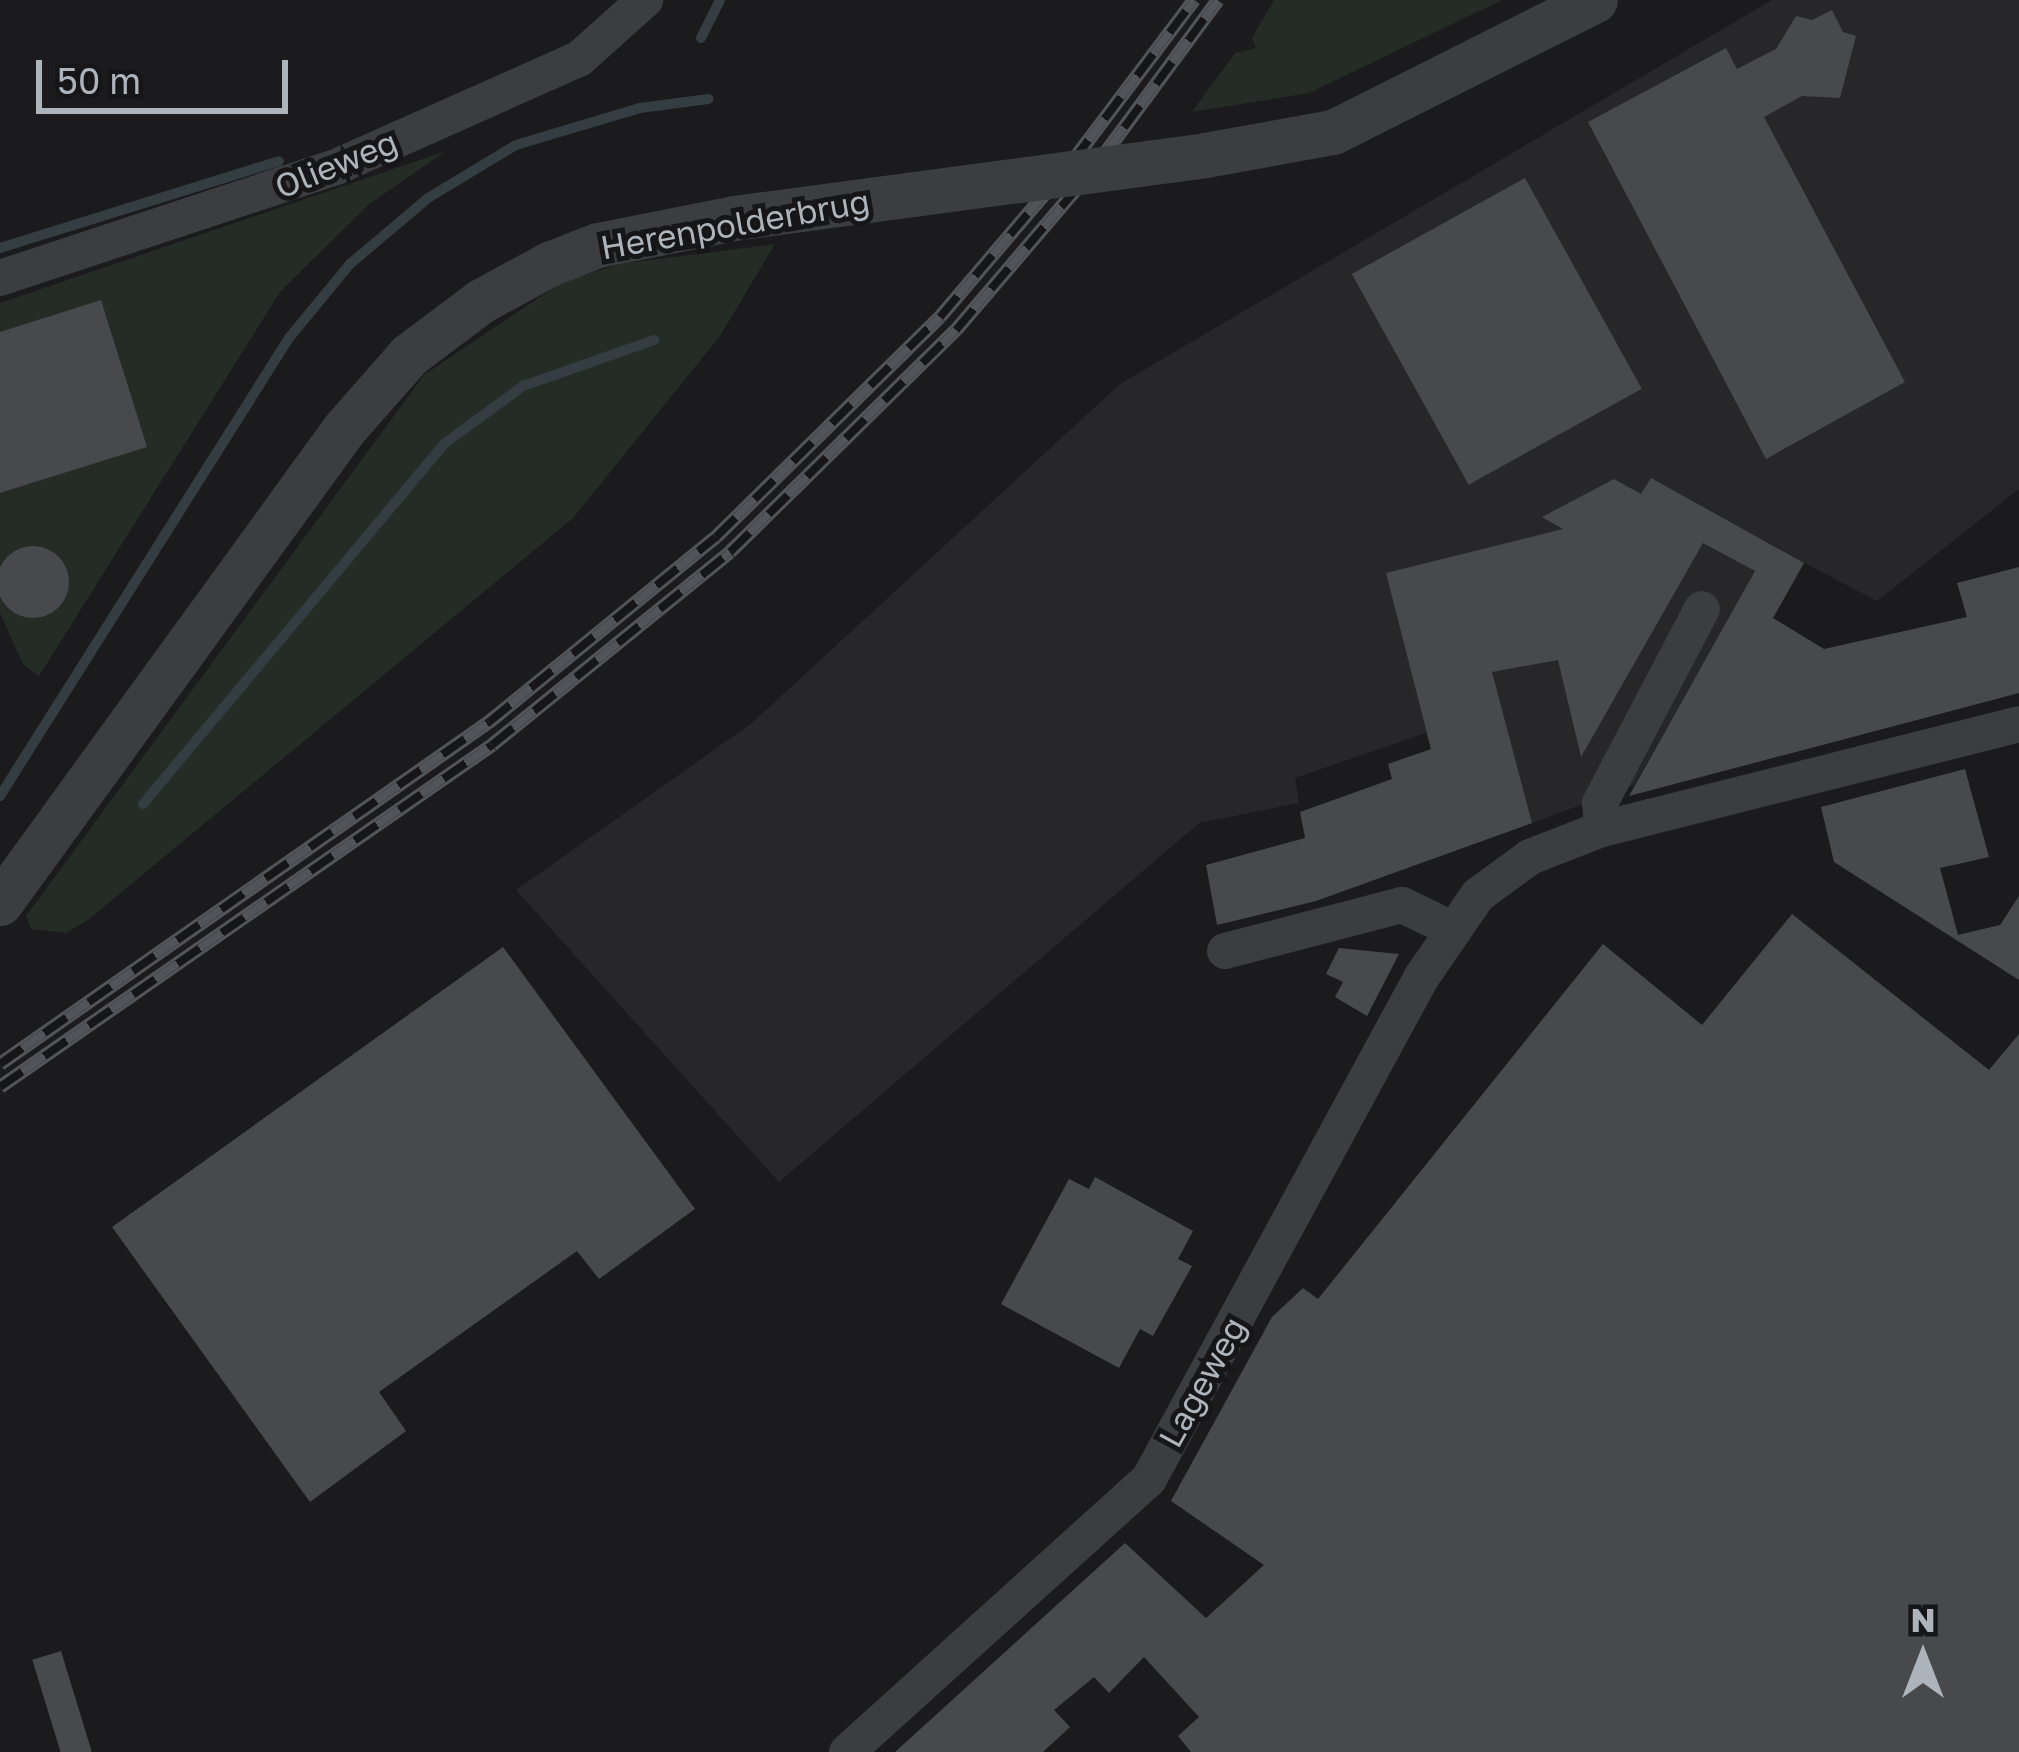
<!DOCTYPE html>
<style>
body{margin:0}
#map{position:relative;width:2019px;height:1752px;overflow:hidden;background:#1b1b1d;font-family:"Golos Text",sans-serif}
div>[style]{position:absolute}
.built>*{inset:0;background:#27272a}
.green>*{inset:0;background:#252c25}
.stream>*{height:10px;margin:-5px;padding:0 5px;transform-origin:5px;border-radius:5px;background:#333d42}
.building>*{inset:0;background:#48494c;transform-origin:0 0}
.round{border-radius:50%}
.minor>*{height:36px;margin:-18px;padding:0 18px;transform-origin:18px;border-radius:18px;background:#3c3d41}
.tertiary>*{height:45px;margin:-22.5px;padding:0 22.5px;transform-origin:22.5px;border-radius:22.5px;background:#3c3d41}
.rail>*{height:14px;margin-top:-7px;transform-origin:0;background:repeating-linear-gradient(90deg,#161618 0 27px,#515458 0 54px);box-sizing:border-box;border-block:3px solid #515458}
.tertiary-bridge>*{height:45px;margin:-22.5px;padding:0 22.5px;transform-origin:22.5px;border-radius:22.5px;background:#3c3d41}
span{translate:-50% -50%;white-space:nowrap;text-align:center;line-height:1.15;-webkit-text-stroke:10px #161618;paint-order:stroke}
.street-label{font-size:33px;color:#aeb4bb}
.north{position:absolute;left:1863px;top:1596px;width:120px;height:120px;-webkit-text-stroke:9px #161618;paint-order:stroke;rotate:0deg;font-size:33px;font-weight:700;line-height:48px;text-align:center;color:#aeb4bb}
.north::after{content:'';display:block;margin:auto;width:42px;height:54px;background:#aeb4bb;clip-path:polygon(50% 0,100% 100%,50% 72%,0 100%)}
.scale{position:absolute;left:36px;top:60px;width:252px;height:54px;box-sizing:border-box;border:6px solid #aeb4bb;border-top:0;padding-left:15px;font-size:36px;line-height:42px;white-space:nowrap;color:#aeb4bb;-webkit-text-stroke:9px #161618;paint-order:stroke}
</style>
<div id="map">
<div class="built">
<div style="clip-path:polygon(1772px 0,2019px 0,2019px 489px,1877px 601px,1745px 532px,1730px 557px,1756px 572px,1634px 785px,1505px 833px,1474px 735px,1431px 749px,1426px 733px,1295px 778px,1299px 803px,1199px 823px,779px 1182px,516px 890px,752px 723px,1120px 384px)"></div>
</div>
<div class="green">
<div style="clip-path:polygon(1274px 0,1502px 0,1309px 93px,1192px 112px,1235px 53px,1256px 48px,1252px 38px)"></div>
<div style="clip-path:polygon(446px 151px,368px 205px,280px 292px,39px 676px,23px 664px,0 613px,0 493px,146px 447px,0 332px,0 303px)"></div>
<div style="clip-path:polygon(775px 244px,720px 336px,573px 518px,88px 920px,66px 933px,31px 929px,26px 916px,424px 375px,562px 282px,620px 264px)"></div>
</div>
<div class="stream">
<div style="left:701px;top:38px;width:42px;rotate:-63.4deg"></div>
<div style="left:0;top:248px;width:292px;rotate:-17.3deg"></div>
<div style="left:0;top:796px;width:542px;rotate:-57.75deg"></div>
<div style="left:289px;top:338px;width:96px;rotate:-50.5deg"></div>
<div style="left:350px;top:264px;width:102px;rotate:-40.2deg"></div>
<div style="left:428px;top:198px;width:103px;rotate:-31.1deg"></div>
<div style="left:516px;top:145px;width:129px;rotate:-16.6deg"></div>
<div style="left:640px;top:108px;width:69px;rotate:-7.5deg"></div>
<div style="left:143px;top:804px;width:469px;rotate:-50.1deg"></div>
<div style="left:444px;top:444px;width:98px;rotate:-36.3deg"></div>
<div style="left:523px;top:386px;width:139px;rotate:-19.3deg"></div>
</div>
<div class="building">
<div style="clip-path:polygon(1832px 10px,1843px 32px,1856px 36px,1840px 98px,1802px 96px,1764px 117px,1905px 382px,1766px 459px,1588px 122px,1726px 48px,1737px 69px,1776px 49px,1796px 16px,1812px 20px)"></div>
<div style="left:1525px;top:178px;width:241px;height:198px;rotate:61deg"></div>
<div style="clip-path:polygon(101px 300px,147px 447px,0 493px,0 332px)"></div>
<div style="clip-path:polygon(1651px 478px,1804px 563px,1773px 618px,1824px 649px,1967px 617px,1957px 583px,2019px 567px,2019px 693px,1629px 796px,1755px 571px,1703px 543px,1581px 757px,1558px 660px,1492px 672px,1532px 823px,1316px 901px,1217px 925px,1206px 865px,1305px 838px,1300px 812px,1392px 779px,1388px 764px,1431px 749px,1386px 573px,1563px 529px,1542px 517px,1614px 479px,1641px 494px)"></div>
<div class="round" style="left:-3px;top:546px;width:72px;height:72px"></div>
<div style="clip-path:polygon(1965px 769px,1989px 857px,1940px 868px,1958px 935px,2000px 925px,2019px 896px,2019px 980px,1834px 862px,1821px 807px)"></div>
<div style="clip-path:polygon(1792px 914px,1989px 1070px,2019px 1034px,2019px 1752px,1191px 1752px,1178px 1736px,1199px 1717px,1144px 1657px,1109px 1693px,1094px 1677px,1054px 1710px,1070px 1727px,1043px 1752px,895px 1752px,1125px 1543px,1206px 1618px,1264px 1565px,1171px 1501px,1272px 1317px,1303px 1288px,1318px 1299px,1603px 944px,1702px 1025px)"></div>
<div style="clip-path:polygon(503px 947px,695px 1209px,599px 1279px,577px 1251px,379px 1392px,406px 1431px,310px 1502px,112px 1227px)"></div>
<div style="clip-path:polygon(1339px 948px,1399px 954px,1367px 1016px,1335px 997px,1343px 982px,1326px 974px)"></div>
<div style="clip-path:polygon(1095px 1177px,1193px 1231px,1178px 1259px,1192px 1266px,1153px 1336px,1140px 1329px,1119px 1368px,1001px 1304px,1069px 1179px,1089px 1189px)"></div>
<div style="left:61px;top:1651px;width:105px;height:30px;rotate:73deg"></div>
</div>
<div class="minor">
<div style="left:0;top:278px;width:354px;rotate:-18.3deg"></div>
<div style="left:336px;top:167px;width:266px;rotate:-24deg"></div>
<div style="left:579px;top:59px;width:89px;rotate:-41.8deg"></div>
<div style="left:1602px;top:829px;width:26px;rotate:-94deg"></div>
<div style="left:1600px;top:803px;width:219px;rotate:-62.3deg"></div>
<div style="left:1225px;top:951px;width:183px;rotate:-14.6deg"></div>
<div style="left:1402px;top:905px;width:53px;rotate:25.6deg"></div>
<div style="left:847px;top:1752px;width:407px;rotate:-42.1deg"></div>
<div style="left:1149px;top:1479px;width:570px;rotate:-61.5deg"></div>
<div style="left:1421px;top:978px;width:101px;rotate:-55.5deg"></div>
<div style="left:1478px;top:895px;width:64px;rotate:-36.2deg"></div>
<div style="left:1530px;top:857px;width:77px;rotate:-21.3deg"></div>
<div style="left:1602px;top:829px;width:430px;rotate:-14.1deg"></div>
</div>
<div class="tertiary">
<div style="left:1205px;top:155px;width:130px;rotate:-10.2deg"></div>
<div style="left:1333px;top:132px;width:293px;rotate:-26.7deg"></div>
<div style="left:0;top:903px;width:586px;rotate:-54.03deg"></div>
<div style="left:344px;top:429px;width:98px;rotate:-48.7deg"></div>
<div style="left:409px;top:355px;width:90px;rotate:-36.9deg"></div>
<div style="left:481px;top:301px;width:77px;rotate:-28.6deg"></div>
<div style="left:549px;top:264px;width:53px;rotate:-21.2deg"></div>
<div style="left:598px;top:245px;width:139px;rotate:-11.2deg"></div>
</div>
<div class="rail">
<div style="left:0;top:1064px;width:597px;rotate:-34.97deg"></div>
<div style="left:489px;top:722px;width:293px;rotate:-39.2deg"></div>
<div style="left:716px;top:537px;width:314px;rotate:-44.5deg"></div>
<div style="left:940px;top:317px;width:204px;rotate:-49.6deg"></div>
<div style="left:1072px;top:162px;width:203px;rotate:-53deg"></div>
<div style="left:0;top:1087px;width:599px;rotate:-34.8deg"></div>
<div style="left:492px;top:745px;width:306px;rotate:-39deg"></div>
<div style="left:730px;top:552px;width:317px;rotate:-44.5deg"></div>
<div style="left:956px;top:330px;width:209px;rotate:-49.5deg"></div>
<div style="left:1092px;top:171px;width:212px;rotate:-53.6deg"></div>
</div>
<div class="tertiary-bridge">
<div style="left:734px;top:218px;width:475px;rotate:-7.6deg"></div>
</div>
<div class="street-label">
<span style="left:336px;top:164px;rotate:-22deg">Olieweg</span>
<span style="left:735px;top:224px;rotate:-10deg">Herenpolderbrug</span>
<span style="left:1202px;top:1382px;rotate:-61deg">Lageweg</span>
</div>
<div class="north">N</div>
<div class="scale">50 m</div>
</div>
